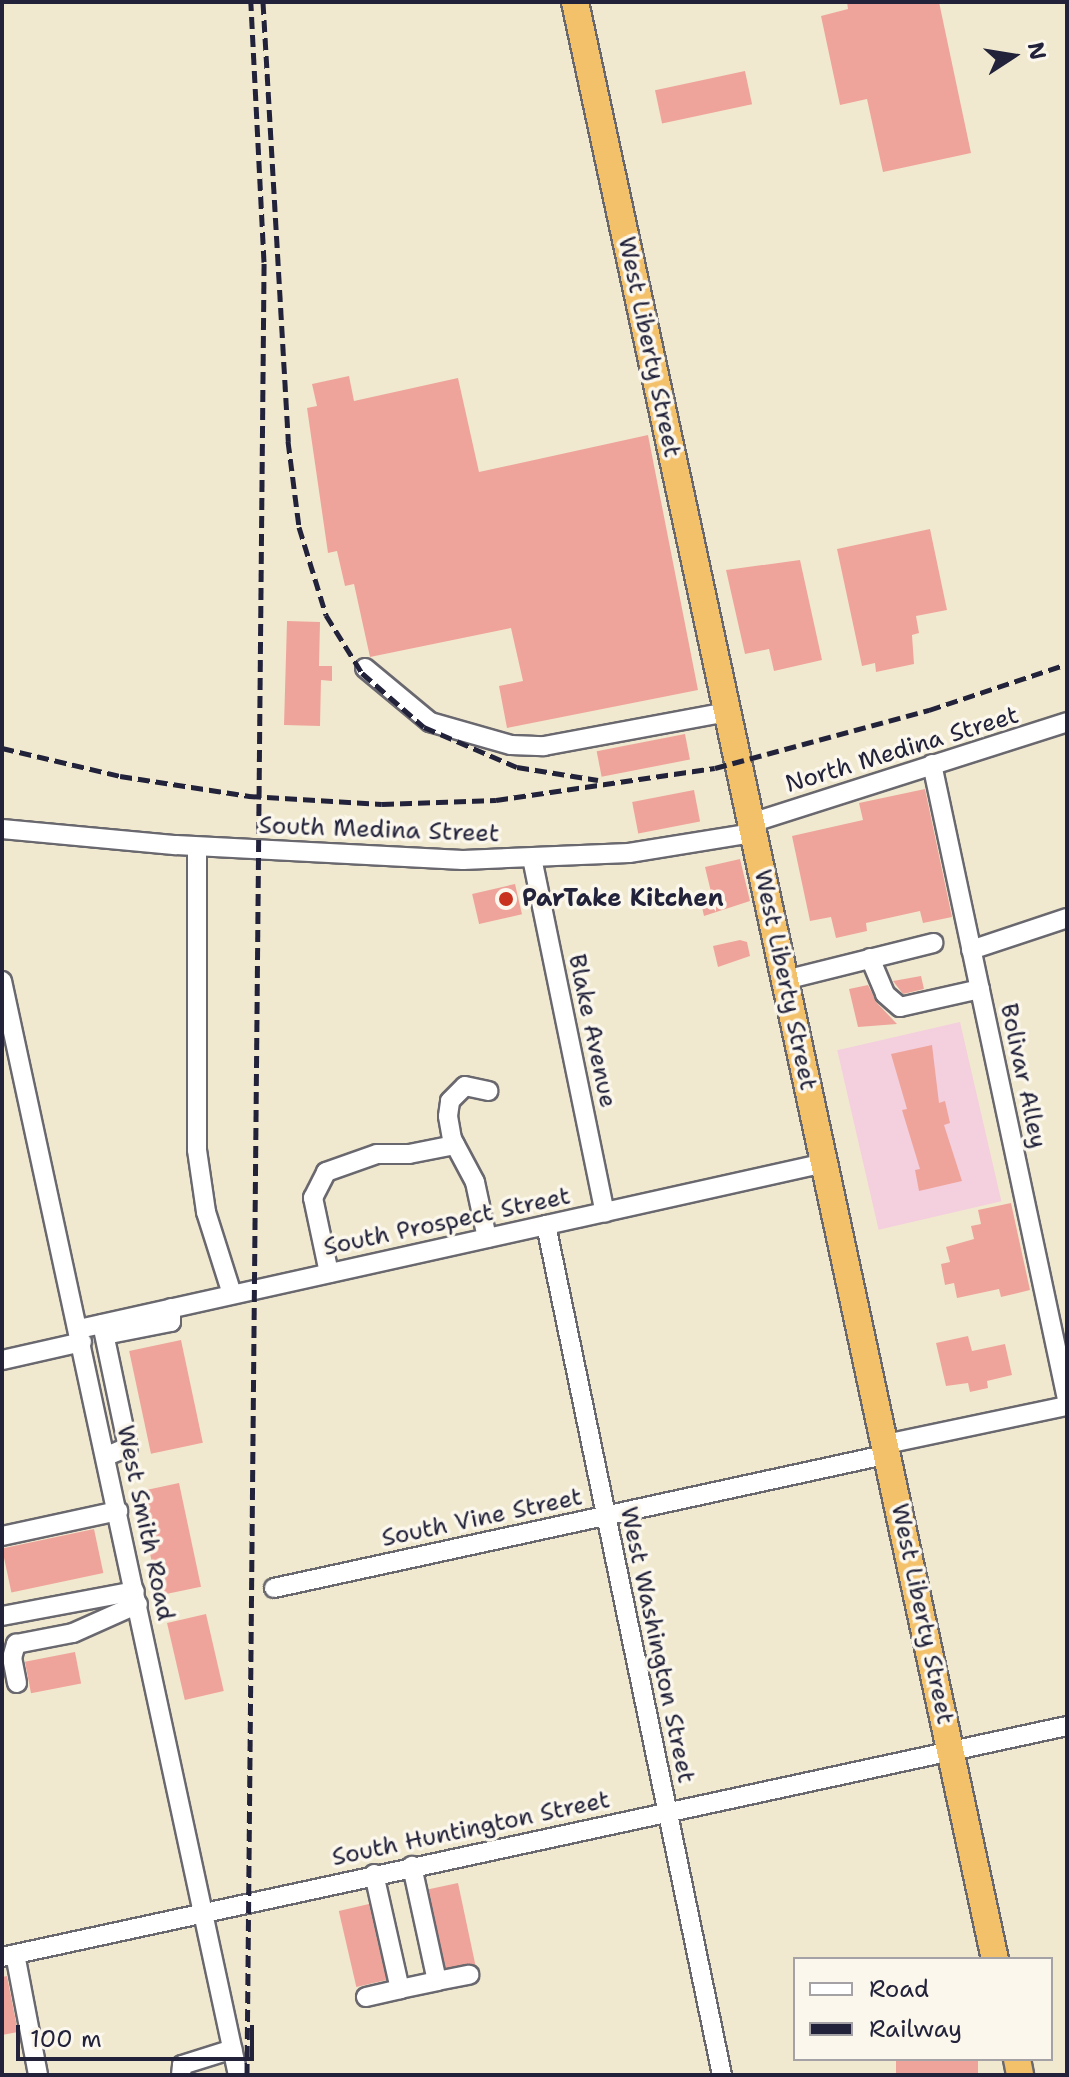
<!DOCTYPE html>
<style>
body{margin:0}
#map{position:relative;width:1069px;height:2077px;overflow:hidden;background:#f0e9cf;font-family:"Shantell Sans",sans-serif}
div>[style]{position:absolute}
.built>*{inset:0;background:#f4cfdd;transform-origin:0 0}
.building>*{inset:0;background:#efa49b;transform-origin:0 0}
.roads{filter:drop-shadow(2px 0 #6a686f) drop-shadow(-2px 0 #6a686f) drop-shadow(0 2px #6a686f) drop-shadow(0 -2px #6a686f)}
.minor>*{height:18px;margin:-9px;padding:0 9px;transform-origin:9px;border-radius:9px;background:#fff}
.highway>*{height:26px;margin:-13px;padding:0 13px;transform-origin:13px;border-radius:13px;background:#f4c16b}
.rail>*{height:5px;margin-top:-2.5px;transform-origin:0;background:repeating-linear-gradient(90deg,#22223b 0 12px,transparent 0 18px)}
.dots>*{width:22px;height:22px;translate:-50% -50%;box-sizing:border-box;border:4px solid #fbf7ec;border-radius:50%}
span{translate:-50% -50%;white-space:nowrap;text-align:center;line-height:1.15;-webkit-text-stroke:7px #fbf7ec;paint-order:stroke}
.street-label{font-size:24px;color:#22223b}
.poi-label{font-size:24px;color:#22223b;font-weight:700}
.left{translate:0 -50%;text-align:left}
.frame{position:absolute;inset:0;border:4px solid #22223b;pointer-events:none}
.legend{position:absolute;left:793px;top:1957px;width:260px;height:104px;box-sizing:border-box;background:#fbf7ec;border:2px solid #a4a2a5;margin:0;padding:10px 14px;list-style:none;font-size:24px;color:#22223b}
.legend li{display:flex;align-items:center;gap:16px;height:40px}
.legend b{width:40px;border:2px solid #a4a2a5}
.north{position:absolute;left:973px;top:16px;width:80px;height:80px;-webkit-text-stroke:6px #fbf7ec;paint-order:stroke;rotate:78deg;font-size:22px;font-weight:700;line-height:32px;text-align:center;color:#22223b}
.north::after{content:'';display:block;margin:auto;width:28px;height:36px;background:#22223b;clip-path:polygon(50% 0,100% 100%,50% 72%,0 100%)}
.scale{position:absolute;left:16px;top:2025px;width:238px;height:36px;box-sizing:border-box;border:4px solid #22223b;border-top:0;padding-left:10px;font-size:24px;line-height:28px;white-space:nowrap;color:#22223b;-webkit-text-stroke:6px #fbf7ec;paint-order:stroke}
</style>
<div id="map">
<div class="built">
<div style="left:960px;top:1022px;width:184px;height:126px;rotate:77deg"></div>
</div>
<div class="building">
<div style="clip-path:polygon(847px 2px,939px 2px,971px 153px,883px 172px,867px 99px,840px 105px,821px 16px,848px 9px)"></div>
<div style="left:745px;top:71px;width:34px;height:92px;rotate:78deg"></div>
<div style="clip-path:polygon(349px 376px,354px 401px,458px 378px,479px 472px,648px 435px,698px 690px,507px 728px,499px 686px,523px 681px,511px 628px,370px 657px,354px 584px,345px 586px,337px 551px,328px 553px,307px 408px,317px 406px,312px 384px)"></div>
<div style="clip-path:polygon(930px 529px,947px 610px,916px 616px,919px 633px,912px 635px,914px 664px,876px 672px,875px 663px,862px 666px,837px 549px)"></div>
<div style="clip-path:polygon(800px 560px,822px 660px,774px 671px,769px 649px,745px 654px,726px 570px)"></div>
<div style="clip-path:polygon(287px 621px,320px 622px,319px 666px,332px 666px,332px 681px,321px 680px,320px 726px,284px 725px)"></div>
<div style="left:685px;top:734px;width:26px;height:90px;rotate:79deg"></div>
<div style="clip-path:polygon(925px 789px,952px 917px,923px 923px,920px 911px,866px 923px,867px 931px,836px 938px,831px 917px,810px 921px,792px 836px,863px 820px,859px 803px)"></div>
<div style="left:694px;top:790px;width:32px;height:63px;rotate:79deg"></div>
<div style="clip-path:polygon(740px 859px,750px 901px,704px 916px,699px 894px,711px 892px,705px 867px)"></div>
<div style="left:515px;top:884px;width:31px;height:44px;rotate:77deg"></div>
<div style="clip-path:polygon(740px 940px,747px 942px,750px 956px,718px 967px,713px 946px)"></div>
<div style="clip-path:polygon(921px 976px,924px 989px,903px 994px,893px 981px)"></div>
<div style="clip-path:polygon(868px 985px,877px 1003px,897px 1024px,858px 1027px,849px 989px)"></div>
<div style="clip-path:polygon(932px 1045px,939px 1103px,945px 1101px,950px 1123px,944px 1125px,962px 1181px,919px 1191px,915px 1170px,920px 1169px,902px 1110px,907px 1109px,891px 1054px)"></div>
<div style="clip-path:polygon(1011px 1203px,1030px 1290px,1001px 1297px,999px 1289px,957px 1298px,954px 1283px,945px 1285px,941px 1264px,950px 1262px,946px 1247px,974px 1239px,971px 1226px,981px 1224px,978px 1210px)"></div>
<div style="clip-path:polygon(968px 1336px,972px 1351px,1005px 1344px,1012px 1375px,987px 1381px,988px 1388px,970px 1392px,968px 1383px,946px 1386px,936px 1343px)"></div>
<div style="left:181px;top:1340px;width:105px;height:53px;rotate:78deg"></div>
<div style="left:179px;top:1483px;width:106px;height:43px;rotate:78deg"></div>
<div style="left:94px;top:1529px;width:45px;height:94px;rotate:78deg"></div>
<div style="left:206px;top:1614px;width:79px;height:40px;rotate:77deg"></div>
<div style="left:75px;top:1652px;width:32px;height:51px;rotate:79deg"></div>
<div style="left:458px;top:1883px;width:85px;height:30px;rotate:78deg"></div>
<div style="left:369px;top:1904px;width:78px;height:31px;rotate:77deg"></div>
<div style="clip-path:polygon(7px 1976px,18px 2032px,2px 2035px,2px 1977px)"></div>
<div style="left:896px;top:2059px;width:82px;height:16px"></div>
</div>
<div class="roads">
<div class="minor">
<div style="left:365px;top:668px;width:85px;rotate:39.7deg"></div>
<div style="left:430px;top:722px;width:84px;rotate:15.9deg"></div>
<div style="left:511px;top:745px;width:33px;rotate:2deg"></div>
<div style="left:544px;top:746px;width:187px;rotate:-10.5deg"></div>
<div style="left:932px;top:764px;width:649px;rotate:78deg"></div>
<div style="left:751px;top:823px;width:332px;rotate:-17.7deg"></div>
<div style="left:2px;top:829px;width:175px;rotate:5.3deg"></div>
<div style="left:176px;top:845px;width:287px;rotate:3deg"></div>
<div style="left:463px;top:860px;width:166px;rotate:-2.4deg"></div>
<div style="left:629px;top:853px;width:126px;rotate:-9.2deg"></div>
<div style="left:197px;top:847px;width:303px;rotate:90deg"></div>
<div style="left:197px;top:1150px;width:63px;rotate:81.7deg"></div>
<div style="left:206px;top:1212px;width:86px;rotate:72.4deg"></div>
<div style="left:532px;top:858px;width:362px;rotate:78.4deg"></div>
<div style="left:971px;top:950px;width:101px;rotate:-18.4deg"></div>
<div style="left:870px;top:958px;width:39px;rotate:67deg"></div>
<div style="left:885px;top:994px;width:20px;rotate:41deg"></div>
<div style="left:900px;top:1007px;width:82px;rotate:-12.7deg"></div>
<div style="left:785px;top:980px;width:153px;rotate:-14deg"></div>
<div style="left:2px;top:981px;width:1119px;rotate:77.83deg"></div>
<div style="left:546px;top:1225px;width:868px;rotate:78.3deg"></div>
<div style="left:487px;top:1238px;width:57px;rotate:-102.1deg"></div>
<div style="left:475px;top:1182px;width:49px;rotate:-118.1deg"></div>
<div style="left:452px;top:1139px;width:23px;rotate:-100deg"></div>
<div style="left:448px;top:1116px;width:15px;rotate:-82deg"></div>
<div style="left:450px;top:1101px;width:21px;rotate:-45deg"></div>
<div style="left:465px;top:1086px;width:24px;rotate:12deg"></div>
<div style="left:329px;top:1273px;width:77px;rotate:-102deg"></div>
<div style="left:313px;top:1198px;width:29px;rotate:-63deg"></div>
<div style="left:326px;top:1172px;width:54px;rotate:-19.4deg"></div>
<div style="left:377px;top:1154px;width:32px"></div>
<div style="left:409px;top:1154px;width:47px;rotate:-11.1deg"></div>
<div style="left:102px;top:1324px;width:126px;rotate:78.1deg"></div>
<div style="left:128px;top:1447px;width:23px;rotate:157deg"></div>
<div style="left:79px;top:1329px;width:764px;rotate:-12.55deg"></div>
<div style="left:115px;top:1333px;width:57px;rotate:-11.1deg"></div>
<div style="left:171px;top:1322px;width:14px;rotate:-90deg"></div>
<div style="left:2px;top:1360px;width:82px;rotate:-12.7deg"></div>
<div style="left:886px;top:1444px;width:185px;rotate:-11.9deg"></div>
<div style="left:2px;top:1536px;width:119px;rotate:-12.2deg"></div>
<div style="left:274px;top:1588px;width:629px;rotate:-12.29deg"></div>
<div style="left:2px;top:1616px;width:135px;rotate:-10.6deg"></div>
<div style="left:17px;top:1683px;width:25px;rotate:-101deg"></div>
<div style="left:12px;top:1658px;width:15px;rotate:-74deg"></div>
<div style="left:16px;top:1644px;width:58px;rotate:-10.9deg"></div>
<div style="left:73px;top:1633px;width:71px;rotate:-24deg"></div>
<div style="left:374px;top:1874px;width:118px;rotate:77.3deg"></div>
<div style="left:400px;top:1989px;width:38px;rotate:-12deg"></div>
<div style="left:437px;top:1981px;width:118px;rotate:-102.3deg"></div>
<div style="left:15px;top:1954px;width:123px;rotate:79.2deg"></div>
<div style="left:2px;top:1957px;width:1090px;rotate:-12.24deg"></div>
<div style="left:437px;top:1981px;width:33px;rotate:-11deg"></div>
<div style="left:366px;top:1997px;width:35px;rotate:-13deg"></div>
<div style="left:181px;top:2075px;width:10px;rotate:-84deg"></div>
<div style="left:182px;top:2065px;width:53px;rotate:-17.4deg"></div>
</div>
<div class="highway">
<div style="left:575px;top:2px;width:2002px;rotate:77.89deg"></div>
<div style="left:1017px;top:2059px;width:16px;rotate:79deg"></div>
</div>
</div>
<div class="rail">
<div style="left:263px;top:2px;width:440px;rotate:86.7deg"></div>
<div style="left:288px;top:441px;width:87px;rotate:82.7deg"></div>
<div style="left:299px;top:527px;width:92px;rotate:72.9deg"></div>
<div style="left:326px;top:615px;width:68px;rotate:58.2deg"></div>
<div style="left:362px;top:673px;width:82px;rotate:41.1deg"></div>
<div style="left:424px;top:727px;width:101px;rotate:23.3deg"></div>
<div style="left:517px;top:767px;width:82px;rotate:9.1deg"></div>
<div style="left:2px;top:748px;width:121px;rotate:13.3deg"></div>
<div style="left:120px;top:776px;width:131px;rotate:8.8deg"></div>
<div style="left:249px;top:796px;width:133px;rotate:3.4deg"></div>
<div style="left:382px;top:804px;width:114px;rotate:-2deg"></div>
<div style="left:496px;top:800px;width:221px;rotate:-8.3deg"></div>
<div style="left:715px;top:768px;width:222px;rotate:-15.2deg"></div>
<div style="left:929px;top:710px;width:145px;rotate:-18.4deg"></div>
<div style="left:247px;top:2075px;width:1813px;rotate:-89.46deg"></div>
<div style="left:264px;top:262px;width:260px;rotate:-92.9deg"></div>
</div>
<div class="dots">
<div style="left:506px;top:899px;background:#c8321e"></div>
</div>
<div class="street-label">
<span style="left:649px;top:347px;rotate:78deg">West Liberty Street</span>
<span style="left:902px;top:750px;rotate:-17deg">North Medina Street</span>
<span style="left:379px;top:830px;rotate:2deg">South Medina Street</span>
<span style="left:785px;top:980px;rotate:78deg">West Liberty Street</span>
<span style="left:592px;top:1031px;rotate:78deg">Blake Avenue</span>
<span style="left:1023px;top:1076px;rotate:78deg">Bolivar Alley</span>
<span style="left:447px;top:1222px;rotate:-12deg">South Prospect Street</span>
<span style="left:482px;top:1518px;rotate:-12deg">South Vine Street</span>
<span style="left:145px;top:1523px;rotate:78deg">West Smith Road</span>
<span style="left:922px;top:1614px;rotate:78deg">West Liberty Street</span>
<span style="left:657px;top:1645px;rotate:78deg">West Washington Street</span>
<span style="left:471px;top:1829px;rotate:-12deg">South Huntington Street</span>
</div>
<div class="poi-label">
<span class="left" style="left:522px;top:899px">ParTake Kitchen</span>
</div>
<div class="frame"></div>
<ul class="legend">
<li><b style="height:10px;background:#fff"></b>Road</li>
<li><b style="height:10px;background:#22223b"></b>Railway</li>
</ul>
<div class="north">N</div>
<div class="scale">100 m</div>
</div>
